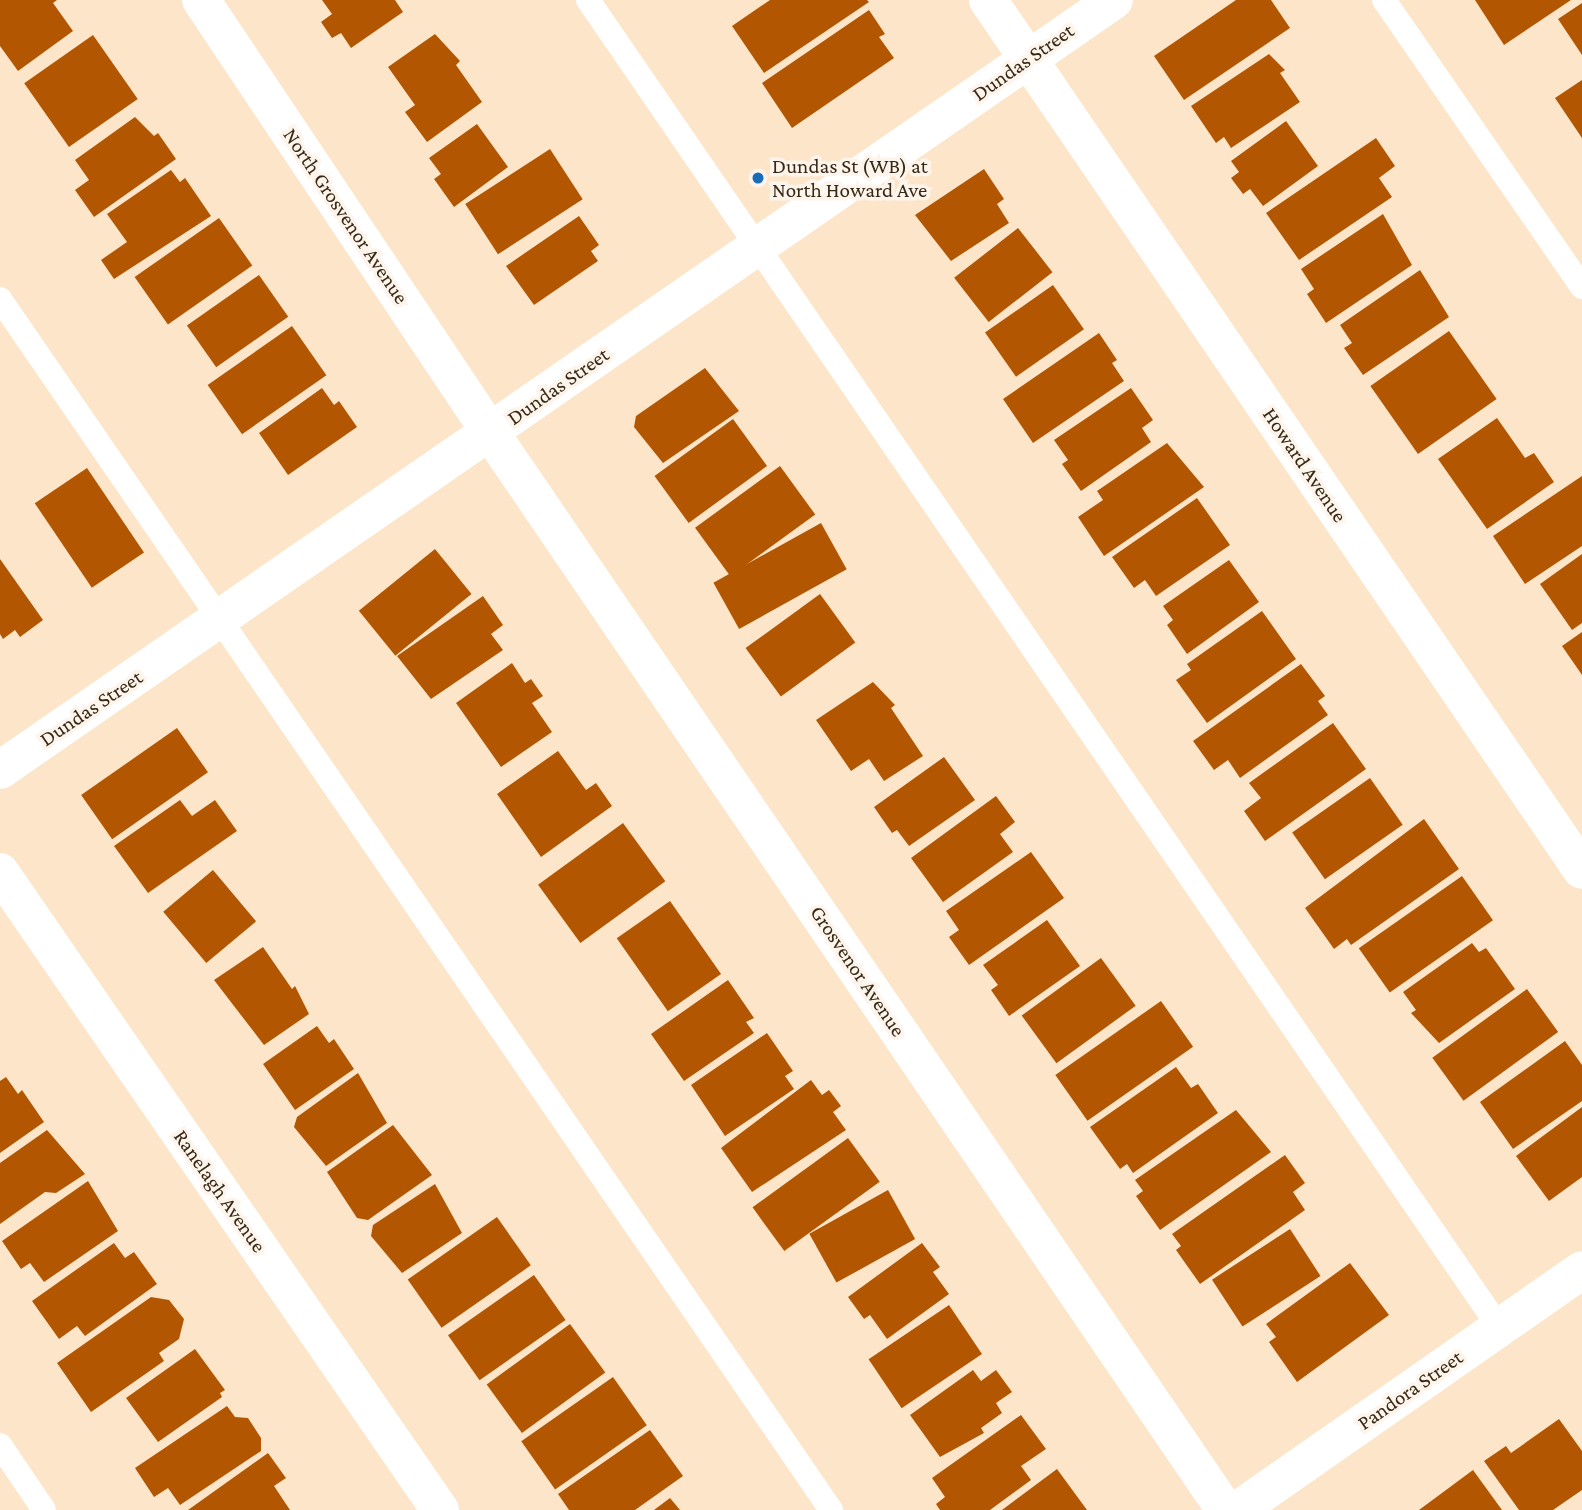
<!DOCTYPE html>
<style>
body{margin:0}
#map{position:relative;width:1582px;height:1510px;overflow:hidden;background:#fde5c9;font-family:"Crimson Pro",serif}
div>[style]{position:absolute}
.building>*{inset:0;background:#b25601;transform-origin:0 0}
.service>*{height:24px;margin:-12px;padding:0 12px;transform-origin:12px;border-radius:12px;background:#fff}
.minor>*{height:38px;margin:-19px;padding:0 19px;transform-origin:19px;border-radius:19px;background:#fff}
.tertiary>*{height:38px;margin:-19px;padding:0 19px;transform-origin:19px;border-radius:19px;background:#fff}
.dots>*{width:19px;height:19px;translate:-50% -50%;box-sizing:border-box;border:4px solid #fdf5ec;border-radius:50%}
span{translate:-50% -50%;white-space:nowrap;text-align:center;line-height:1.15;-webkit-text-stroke:7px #fdf5ec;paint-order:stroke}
.street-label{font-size:21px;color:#372815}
.poi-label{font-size:21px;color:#372815}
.left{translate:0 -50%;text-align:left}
</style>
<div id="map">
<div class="building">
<div style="clip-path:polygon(0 0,57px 0,53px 3px,73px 31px,18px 71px,0 46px)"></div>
<div style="clip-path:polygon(322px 0,395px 0,403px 12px,351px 48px,341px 33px,332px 38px,321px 22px,332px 14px)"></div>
<div style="clip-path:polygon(770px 0,867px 0,869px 2px,764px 73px,732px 26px)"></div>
<div style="clip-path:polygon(1236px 0,1271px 0,1290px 28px,1184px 100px,1154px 56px)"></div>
<div style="clip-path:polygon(1475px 0,1571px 0,1504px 45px)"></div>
<div style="clip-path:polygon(1582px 3px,1582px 55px,1558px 19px)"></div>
<div style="clip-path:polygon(869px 10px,885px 34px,879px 37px,894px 58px,792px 128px,762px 83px)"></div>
<div style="clip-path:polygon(435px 34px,460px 61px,456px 65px,482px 102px,427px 142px,405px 112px,415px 105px,388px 67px)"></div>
<div style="left:93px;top:35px;width:78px;height:84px;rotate:55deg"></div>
<div style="clip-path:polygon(1269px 54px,1285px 70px,1280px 73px,1300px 102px,1231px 148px,1224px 137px,1216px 143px,1191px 106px)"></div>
<div style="clip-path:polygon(1582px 80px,1582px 138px,1555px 98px)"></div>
<div style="clip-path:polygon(135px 117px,154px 136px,158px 133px,176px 159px,94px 217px,75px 190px,89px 180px,75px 160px)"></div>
<div style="clip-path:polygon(1286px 121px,1318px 166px,1263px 206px,1250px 189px,1243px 194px,1231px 178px,1239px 172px,1231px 161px)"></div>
<div style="clip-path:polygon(477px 124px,508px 167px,454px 207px,434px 179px,441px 174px,429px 158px)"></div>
<div style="clip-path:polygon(1376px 138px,1395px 166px,1379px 178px,1392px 197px,1299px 260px,1266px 213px)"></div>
<div style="left:550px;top:149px;width:60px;height:101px;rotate:57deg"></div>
<div style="clip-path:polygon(984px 169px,1004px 199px,997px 204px,1009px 223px,951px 261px,915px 215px)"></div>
<div style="clip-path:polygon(171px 170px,180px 182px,185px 178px,211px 216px,114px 279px,101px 260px,127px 242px,107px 214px)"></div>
<div style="clip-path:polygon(1383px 214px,1412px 265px,1326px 323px,1307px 294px,1314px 289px,1301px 269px)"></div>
<div style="clip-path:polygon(579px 216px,599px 245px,591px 251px,598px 261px,534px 305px,506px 266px)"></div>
<div style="left:219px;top:218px;width:58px;height:103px;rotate:55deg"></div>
<div style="left:1018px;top:228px;width:56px;height:81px;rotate:52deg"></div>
<div style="clip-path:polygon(1420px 270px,1449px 317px,1363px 375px,1344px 348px,1352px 343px,1340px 325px)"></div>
<div style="left:259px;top:275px;width:51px;height:88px;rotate:55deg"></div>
<div style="left:1053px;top:285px;width:54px;height:83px;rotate:55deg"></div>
<div style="left:292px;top:326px;width:60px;height:103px;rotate:55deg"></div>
<div style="left:1449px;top:331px;width:83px;height:96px;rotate:55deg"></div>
<div style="clip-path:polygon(1099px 333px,1117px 360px,1112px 363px,1124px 381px,1033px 443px,1003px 399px)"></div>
<div style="clip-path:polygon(705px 368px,739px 411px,663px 463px,634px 427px,636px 416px)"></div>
<div style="clip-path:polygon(322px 388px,334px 405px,339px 401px,357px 427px,288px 475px,259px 433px)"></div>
<div style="clip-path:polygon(1131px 388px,1153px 420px,1142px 428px,1151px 442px,1081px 491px,1062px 464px,1068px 460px,1054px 440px)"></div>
<div style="clip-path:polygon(1497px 418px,1525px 458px,1534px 453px,1554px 482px,1487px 529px,1438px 459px)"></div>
<div style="left:733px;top:419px;width:58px;height:97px;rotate:54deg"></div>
<div style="clip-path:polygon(1167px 443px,1204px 487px,1104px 556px,1078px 517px,1103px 500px,1097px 491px)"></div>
<div style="left:780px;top:466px;width:60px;height:105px;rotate:54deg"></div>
<div style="left:87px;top:468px;width:102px;height:63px;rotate:56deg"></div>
<div style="clip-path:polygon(1582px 476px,1582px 546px,1525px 584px,1493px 536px)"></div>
<div style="clip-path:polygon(1197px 498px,1230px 545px,1156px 596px,1145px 580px,1134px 588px,1112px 557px)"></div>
<div style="left:821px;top:523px;width:53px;height:123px;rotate:61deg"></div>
<div style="left:435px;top:549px;width:58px;height:98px;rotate:51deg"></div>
<div style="clip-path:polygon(1582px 554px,1582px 623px,1572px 630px,1540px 584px)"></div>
<div style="clip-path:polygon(0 559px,43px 620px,20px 637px,15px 630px,3px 639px,0 634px)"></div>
<div style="clip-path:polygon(1229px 560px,1259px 602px,1187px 654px,1167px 625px,1173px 620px,1163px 606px)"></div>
<div style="left:820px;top:594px;width:60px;height:92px;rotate:54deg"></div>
<div style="clip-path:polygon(483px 596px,503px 625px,491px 634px,503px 650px,431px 699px,397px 656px)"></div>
<div style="clip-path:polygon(1262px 611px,1296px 659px,1207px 723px,1176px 680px,1191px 670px,1187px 664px)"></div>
<div style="clip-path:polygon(1582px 632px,1582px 675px,1562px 646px)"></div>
<div style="clip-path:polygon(512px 663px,525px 683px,531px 679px,543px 696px,532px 703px,552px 732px,501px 767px,456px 703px)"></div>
<div style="clip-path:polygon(1301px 664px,1325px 696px,1318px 701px,1328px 715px,1240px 778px,1228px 760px,1214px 770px,1193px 741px)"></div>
<div style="clip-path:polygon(873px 682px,895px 705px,891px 708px,923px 756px,884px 781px,869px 759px,851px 771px,816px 720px)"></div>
<div style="clip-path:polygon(1333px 723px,1366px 769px,1265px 841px,1244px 811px,1261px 798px,1249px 783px)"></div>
<div style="left:177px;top:728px;width:54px;height:117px;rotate:55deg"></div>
<div style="clip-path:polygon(558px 751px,586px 790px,596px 783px,612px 806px,541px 857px,497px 794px)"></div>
<div style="clip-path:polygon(944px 757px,975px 800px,909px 846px,897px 830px,892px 833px,874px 807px)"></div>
<div style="left:1370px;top:778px;width:57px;height:95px;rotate:55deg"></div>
<div style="clip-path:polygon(996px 796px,1015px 822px,1000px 834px,1013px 852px,943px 902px,911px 858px)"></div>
<div style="clip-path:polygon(180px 800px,192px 816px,215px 800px,237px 831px,148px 893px,114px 846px)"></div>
<div style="clip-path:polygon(1424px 819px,1459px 869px,1351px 945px,1347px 939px,1334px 949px,1305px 908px)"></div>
<div style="left:623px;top:823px;width:72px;height:105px;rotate:54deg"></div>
<div style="clip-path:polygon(1031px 852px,1064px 898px,969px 965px,949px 937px,959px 930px,946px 911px)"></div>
<div style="left:213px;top:870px;width:67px;height:65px;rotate:50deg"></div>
<div style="left:1462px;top:876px;width:54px;height:126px;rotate:55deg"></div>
<div style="left:670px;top:901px;width:89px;height:65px;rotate:55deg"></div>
<div style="clip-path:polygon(1047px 920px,1080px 966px,1009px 1016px,991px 990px,998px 985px,983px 965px)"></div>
<div style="clip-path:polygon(1472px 943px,1479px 952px,1486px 948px,1515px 989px,1439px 1043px,1411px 1013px,1416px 1010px,1403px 992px)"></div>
<div style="clip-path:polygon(263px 947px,292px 989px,295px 986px,309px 1014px,264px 1045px,214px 980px)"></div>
<div style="left:1101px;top:958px;width:59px;height:98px;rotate:54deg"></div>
<div style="clip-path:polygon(728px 980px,754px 1018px,746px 1022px,754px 1033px,684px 1081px,651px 1034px)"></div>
<div style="left:1527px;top:989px;width:53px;height:117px;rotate:54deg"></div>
<div style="left:1161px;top:1001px;width:56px;height:129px;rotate:55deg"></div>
<div style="clip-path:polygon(317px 1026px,329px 1043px,334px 1039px,354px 1069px,295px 1110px,263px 1064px)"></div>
<div style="clip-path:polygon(767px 1033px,793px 1071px,785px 1076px,794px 1089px,725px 1136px,691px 1085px)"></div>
<div style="clip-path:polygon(1565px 1041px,1582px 1065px,1582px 1101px,1513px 1149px,1480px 1102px)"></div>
<div style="clip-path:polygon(1176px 1067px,1191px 1088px,1198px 1084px,1218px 1113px,1133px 1173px,1127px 1164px,1120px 1169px,1090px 1127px)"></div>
<div style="clip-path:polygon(358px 1073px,387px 1123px,326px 1166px,294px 1127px,297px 1117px)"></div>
<div style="clip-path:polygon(6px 1077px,18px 1094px,22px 1090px,44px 1122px,0 1153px,0 1081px)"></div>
<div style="clip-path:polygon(811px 1080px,822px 1095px,829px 1090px,841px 1106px,833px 1112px,846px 1130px,752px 1192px,721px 1148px)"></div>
<div style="clip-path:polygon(1582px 1107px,1582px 1177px,1549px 1201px,1516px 1156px)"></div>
<div style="clip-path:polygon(1236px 1110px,1271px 1152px,1160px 1230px,1136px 1196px,1143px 1191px,1135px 1180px)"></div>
<div style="clip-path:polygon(393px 1125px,432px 1175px,368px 1220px,357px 1218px,327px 1172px)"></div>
<div style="clip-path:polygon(47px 1130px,85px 1174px,56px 1193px,45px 1192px,0 1224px,0 1163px)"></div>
<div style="left:848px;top:1138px;width:54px;height:118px;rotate:54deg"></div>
<div style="clip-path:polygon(1285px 1155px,1305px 1183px,1293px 1192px,1305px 1210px,1200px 1284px,1176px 1250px,1181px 1246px,1172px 1234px)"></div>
<div style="clip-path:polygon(88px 1181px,118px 1231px,44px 1282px,30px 1263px,21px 1269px,2px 1241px)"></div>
<div style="clip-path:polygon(435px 1184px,462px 1233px,402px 1273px,371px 1236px,373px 1225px)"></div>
<div style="left:888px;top:1190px;width:56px;height:90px;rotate:61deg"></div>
<div style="left:497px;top:1217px;width:59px;height:109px;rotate:55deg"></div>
<div style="left:1290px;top:1229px;width:56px;height:93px;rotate:57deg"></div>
<div style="clip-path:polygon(114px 1243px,125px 1258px,134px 1252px,157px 1284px,85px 1336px,77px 1326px,59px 1339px,32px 1301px)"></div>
<div style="clip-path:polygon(922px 1243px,940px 1267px,933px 1272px,949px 1294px,887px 1339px,870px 1315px,864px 1319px,848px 1297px)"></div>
<div style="clip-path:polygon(1350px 1263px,1389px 1315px,1297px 1382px,1269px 1342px,1276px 1337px,1266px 1324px)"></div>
<div style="left:534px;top:1275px;width:55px;height:105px;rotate:55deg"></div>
<div style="clip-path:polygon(151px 1297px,169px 1300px,184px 1319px,179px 1339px,159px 1353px,164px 1361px,91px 1412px,57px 1363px)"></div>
<div style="left:949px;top:1305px;width:59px;height:97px;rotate:56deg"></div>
<div style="left:570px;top:1324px;width:60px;height:103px;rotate:54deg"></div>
<div style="clip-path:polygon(195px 1349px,225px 1390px,220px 1393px,222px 1397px,158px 1442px,126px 1398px)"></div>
<div style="clip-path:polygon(973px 1370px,981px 1381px,996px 1370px,1012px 1392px,996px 1403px,1002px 1413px,981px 1428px,984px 1433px,940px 1457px,910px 1415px)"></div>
<div style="left:613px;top:1377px;width:59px;height:112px;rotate:55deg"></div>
<div style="clip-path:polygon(227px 1406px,235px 1417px,248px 1418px,261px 1438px,261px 1451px,180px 1505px,168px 1488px,154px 1497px,135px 1468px)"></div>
<div style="clip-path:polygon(1021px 1415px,1046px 1449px,1021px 1466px,1031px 1480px,990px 1510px,940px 1510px,936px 1504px,945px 1497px,932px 1478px)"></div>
<div style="clip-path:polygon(1559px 1419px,1582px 1451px,1582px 1490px,1553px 1510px,1519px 1510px,1484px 1461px,1506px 1446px,1511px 1453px)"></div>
<div style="clip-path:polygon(650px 1430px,683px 1476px,635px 1510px,569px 1510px,558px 1494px)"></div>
<div style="clip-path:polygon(268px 1453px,286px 1478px,274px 1486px,290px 1510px,188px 1510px)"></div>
<div style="clip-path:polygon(1057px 1469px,1087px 1510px,1002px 1510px)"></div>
<div style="clip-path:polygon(1473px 1470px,1502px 1510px,1419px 1510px)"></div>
<div style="clip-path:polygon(670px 1498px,680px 1510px,654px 1510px)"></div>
</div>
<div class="service">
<div style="left:588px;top:0;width:1610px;rotate:55.53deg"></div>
<div style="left:1384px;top:0;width:349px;rotate:55.4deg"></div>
<div style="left:0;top:299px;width:1469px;rotate:55.54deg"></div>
<div style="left:0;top:1445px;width:78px;rotate:55.9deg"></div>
</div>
<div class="minor">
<div style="left:201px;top:0;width:520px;rotate:56.22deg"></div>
<div style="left:490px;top:432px;width:1305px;rotate:55.71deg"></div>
<div style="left:988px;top:0;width:1053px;rotate:55.68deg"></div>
<div style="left:0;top:872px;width:775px;rotate:55.41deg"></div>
<div style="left:1238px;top:1510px;width:419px;rotate:-34.9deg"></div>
</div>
<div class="tertiary">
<div style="left:0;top:770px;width:1354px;rotate:-34.65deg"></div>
</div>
<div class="dots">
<div style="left:758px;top:178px;background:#196cba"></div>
</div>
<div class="street-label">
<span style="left:1023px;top:62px;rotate:-35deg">Dundas Street</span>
<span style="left:346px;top:216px;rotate:56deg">North Grosvenor Avenue</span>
<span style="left:558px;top:386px;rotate:-35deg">Dundas Street</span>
<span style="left:1305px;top:465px;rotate:56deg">Howard Avenue</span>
<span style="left:91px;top:708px;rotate:-34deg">Dundas Street</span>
<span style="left:858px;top:971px;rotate:56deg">Grosvenor Avenue</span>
<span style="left:220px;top:1191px;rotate:55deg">Ranelagh Avenue</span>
<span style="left:1410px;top:1390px;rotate:-35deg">Pandora Street</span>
</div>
<div class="poi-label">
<span class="left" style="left:772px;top:178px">Dundas St (WB) at<br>North Howard Ave</span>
</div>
</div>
